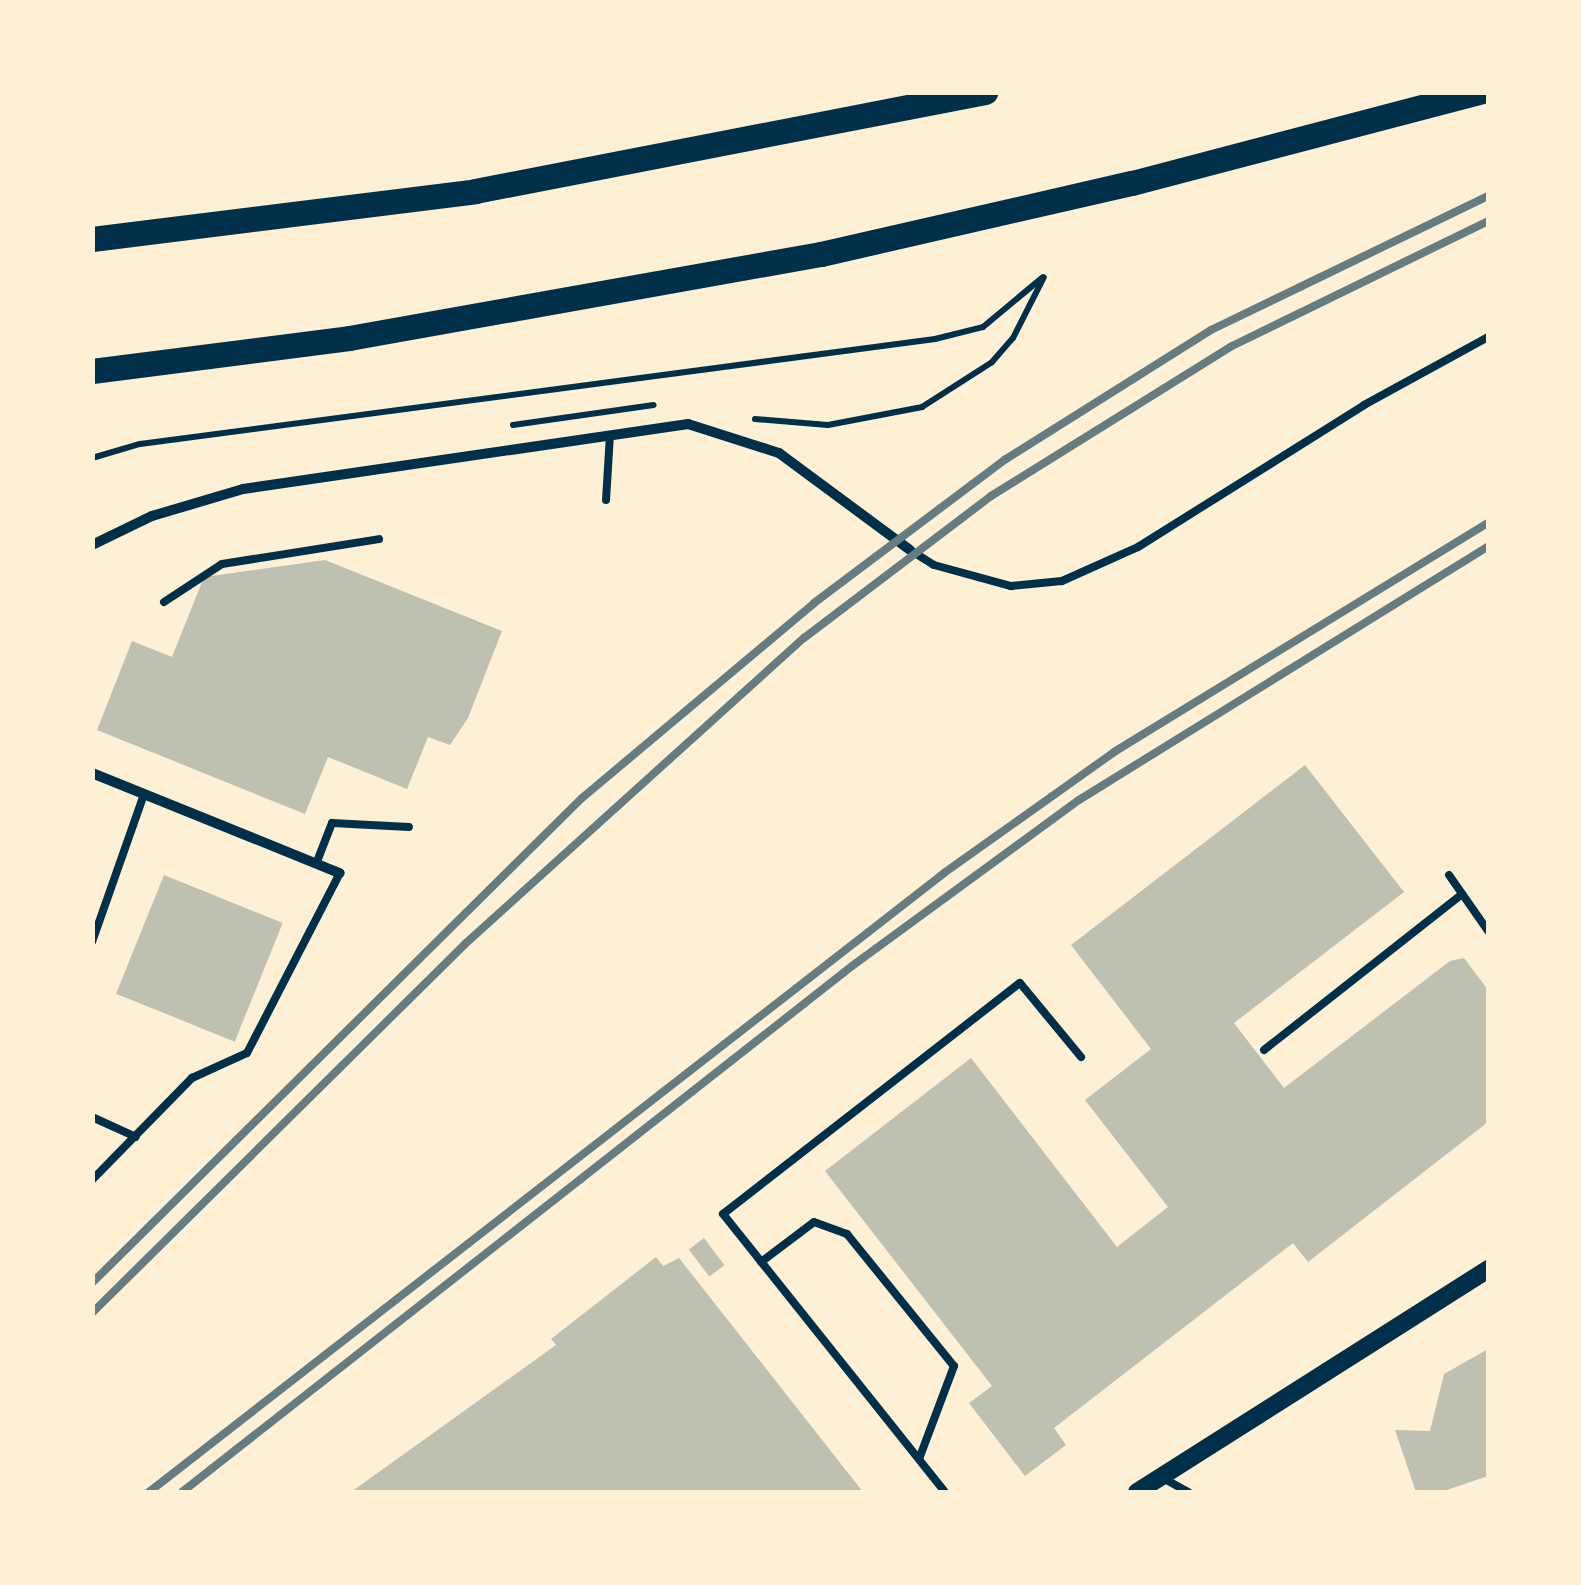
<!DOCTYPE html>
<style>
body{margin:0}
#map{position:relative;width:1581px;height:1585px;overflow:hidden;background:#fdf0d5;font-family:"Work Sans",sans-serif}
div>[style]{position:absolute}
.building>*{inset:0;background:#bec0b2;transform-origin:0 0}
.path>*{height:6px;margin:-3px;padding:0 3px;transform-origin:3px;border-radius:3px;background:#003049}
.service>*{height:8px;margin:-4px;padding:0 4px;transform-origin:4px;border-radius:4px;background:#003049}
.minor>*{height:10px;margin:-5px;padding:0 5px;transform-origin:5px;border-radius:5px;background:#003049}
.tertiary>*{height:18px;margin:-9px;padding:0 9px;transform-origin:9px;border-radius:9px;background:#003049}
.motorway>*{height:25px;margin:-12.5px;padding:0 12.5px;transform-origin:12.5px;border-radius:12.5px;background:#003049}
.rail>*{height:8px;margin:-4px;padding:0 4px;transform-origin:4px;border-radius:4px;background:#657d81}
span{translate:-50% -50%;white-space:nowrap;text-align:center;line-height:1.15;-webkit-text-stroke:10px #fdf0d5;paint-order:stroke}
.frame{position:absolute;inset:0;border:95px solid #fdf0d5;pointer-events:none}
</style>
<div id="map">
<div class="building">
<div style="clip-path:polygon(325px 560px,502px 631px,468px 718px,450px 745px,428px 737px,407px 789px,328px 757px,305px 814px,97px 730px,132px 641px,172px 657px,204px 577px)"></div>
<div style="clip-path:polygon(1305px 765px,1404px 892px,1234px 1023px,1284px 1088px,1450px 961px,1464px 958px,1488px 990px,1488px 1122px,1308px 1262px,1293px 1243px,1054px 1428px,1066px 1445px,1025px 1476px,969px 1403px,992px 1386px,825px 1171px,971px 1058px,1117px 1247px,1168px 1207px,1085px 1100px,1151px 1049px,1071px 945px)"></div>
<div style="left:164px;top:875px;width:128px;height:128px;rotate:22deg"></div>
<div style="left:704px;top:1238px;width:34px;height:19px;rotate:53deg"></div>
<div style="clip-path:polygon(656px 1257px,663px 1266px,679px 1258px,863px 1492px,351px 1492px,556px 1345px,551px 1339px)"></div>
<div style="clip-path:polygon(1488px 1349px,1488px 1476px,1441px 1492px,1416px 1492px,1395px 1430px,1430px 1431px,1444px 1374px)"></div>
</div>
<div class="path">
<div style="left:755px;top:419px;width:73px;rotate:4.7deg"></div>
<div style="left:828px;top:425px;width:96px;rotate:-10.8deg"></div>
<div style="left:922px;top:407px;width:83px;rotate:-32.7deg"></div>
<div style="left:992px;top:362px;width:32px;rotate:-49deg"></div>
<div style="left:1013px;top:338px;width:68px;rotate:-63.1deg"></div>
<div style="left:513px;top:425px;width:142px;rotate:-8.1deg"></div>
<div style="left:92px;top:458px;width:50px;rotate:-16.3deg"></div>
<div style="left:140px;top:444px;width:802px;rotate:-7.52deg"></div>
<div style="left:935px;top:339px;width:49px;rotate:-14deg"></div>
<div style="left:983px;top:327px;width:78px;rotate:-39.8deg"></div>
</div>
<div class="service">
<div style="left:606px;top:500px;width:65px;rotate:-86.5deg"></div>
<div style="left:910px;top:550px;width:28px;rotate:32deg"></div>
<div style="left:934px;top:565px;width:80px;rotate:15.3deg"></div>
<div style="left:1011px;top:586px;width:51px;rotate:-5.6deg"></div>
<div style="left:1062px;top:581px;width:83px;rotate:-24.1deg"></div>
<div style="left:1138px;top:547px;width:267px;rotate:-32.1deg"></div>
<div style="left:1364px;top:405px;width:141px;rotate:-28.7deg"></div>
<div style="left:164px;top:602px;width:69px;rotate:-33.2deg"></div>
<div style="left:222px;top:564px;width:159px;rotate:-9deg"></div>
<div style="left:316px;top:864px;width:44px;rotate:-68.7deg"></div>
<div style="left:332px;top:823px;width:77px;rotate:3deg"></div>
<div style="left:1449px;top:875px;width:68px;rotate:55.1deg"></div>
<div style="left:92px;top:942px;width:157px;rotate:-70.6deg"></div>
<div style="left:1264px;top:1050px;width:252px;rotate:-38.2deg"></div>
<div style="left:92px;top:1117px;width:48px;rotate:24.4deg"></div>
<div style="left:92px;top:1180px;width:143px;rotate:-45.6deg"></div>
<div style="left:192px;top:1078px;width:60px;rotate:-24.4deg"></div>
<div style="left:247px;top:1053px;width:203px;rotate:-62.7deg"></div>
<div style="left:761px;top:1262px;width:66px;rotate:-37deg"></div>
<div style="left:814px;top:1222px;width:35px;rotate:20deg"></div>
<div style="left:847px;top:1234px;width:170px;rotate:51deg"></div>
<div style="left:954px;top:1366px;width:99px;rotate:110.6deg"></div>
<div style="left:1161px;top:1477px;width:31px;rotate:29deg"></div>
<div style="left:945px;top:1492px;width:356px;rotate:-128.6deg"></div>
<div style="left:723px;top:1214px;width:376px;rotate:-37.9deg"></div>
<div style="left:1020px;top:983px;width:96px;rotate:50.5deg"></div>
</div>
<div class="minor">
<div style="left:92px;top:545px;width:67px;rotate:-25.8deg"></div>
<div style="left:152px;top:516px;width:95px;rotate:-16.5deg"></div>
<div style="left:243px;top:489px;width:450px;rotate:-8.3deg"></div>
<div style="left:688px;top:424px;width:96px;rotate:17.7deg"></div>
<div style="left:779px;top:453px;width:163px;rotate:36.5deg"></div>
<div style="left:92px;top:773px;width:267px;rotate:22deg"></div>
</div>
<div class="tertiary">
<div style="left:1137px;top:1492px;width:416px;rotate:-32.4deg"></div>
</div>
<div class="motorway">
<div style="left:92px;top:239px;width:386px;rotate:-7.1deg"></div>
<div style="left:475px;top:191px;width:520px;rotate:-10.99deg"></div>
<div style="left:92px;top:371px;width:259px;rotate:-7.3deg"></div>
<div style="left:349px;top:338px;width:479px;rotate:-10.1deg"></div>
<div style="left:821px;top:254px;width:319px;rotate:-12.9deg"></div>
<div style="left:1132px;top:183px;width:360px;rotate:-14.7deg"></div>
</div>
<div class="rail">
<div style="left:92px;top:1283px;width:689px;rotate:-44.71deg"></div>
<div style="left:582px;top:798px;width:303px;rotate:-40deg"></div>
<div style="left:814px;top:603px;width:240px;rotate:-36.9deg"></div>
<div style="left:1006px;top:459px;width:242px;rotate:-32.2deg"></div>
<div style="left:1211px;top:330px;width:308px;rotate:-25.8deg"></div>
<div style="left:92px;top:1313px;width:525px;rotate:-44.69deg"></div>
<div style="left:465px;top:944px;width:457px;rotate:-42.1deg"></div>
<div style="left:804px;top:638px;width:235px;rotate:-37.2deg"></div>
<div style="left:991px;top:496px;width:284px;rotate:-31.9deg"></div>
<div style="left:1232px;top:346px;width:285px;rotate:-26deg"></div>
<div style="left:149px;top:1492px;width:1008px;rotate:-37.9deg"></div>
<div style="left:944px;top:873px;width:209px;rotate:-35.4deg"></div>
<div style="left:1114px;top:752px;width:439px;rotate:-31.5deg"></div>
<div style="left:182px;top:1492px;width:852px;rotate:-38.13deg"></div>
<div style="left:852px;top:966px;width:281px;rotate:-36.2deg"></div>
<div style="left:1079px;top:800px;width:481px;rotate:-31.8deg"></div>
</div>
<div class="frame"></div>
</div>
